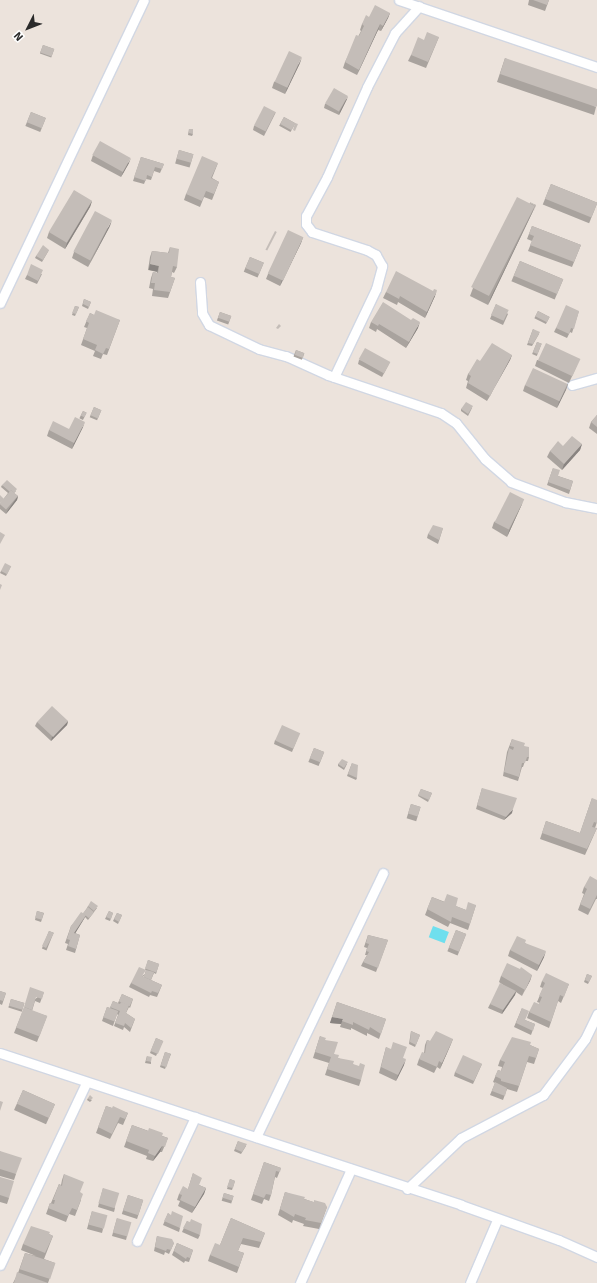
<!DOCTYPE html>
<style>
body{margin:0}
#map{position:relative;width:597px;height:1283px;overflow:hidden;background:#ece3dc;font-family:Signika,sans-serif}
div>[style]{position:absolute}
.water>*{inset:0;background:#6fdfee;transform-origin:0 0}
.roads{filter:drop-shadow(1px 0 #d1d7e3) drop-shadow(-1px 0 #d1d7e3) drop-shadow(0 1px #d1d7e3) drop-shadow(0 -1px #d1d7e3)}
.street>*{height:9px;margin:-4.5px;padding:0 4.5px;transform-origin:4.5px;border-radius:4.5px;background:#fff}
.wall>*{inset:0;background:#a9a39e;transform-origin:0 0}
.shaded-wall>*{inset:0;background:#898481;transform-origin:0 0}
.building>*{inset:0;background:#c4bdb8;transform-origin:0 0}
span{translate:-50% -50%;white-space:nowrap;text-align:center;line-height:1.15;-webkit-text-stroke:3.5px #fff;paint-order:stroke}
.north{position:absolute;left:8px;top:8px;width:40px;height:40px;-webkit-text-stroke:3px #fff;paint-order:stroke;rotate:228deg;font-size:11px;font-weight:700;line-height:16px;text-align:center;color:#2a2a2a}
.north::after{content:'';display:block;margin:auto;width:14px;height:18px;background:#2a2a2a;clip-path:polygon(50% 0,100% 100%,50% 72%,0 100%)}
</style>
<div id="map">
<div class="water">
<div style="left:433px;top:926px;width:17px;height:12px;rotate:21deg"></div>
</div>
<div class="roads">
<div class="street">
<div style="left:399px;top:0;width:209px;rotate:18.7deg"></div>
<div style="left:200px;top:282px;width:31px;rotate:86deg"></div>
<div style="left:202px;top:313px;width:14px;rotate:60deg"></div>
<div style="left:209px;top:325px;width:55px;rotate:25.6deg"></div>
<div style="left:259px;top:349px;width:28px;rotate:15deg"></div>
<div style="left:286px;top:356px;width:46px;rotate:24.3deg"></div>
<div style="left:328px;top:375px;width:119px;rotate:18.6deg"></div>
<div style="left:441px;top:413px;width:18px;rotate:34deg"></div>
<div style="left:456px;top:423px;width:46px;rotate:51.1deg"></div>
<div style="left:485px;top:459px;width:35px;rotate:41deg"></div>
<div style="left:511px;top:482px;width:58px;rotate:20.3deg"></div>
<div style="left:565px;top:502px;width:33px;rotate:11deg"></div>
<div style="left:0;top:303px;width:335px;rotate:-64.6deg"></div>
<div style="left:334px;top:377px;width:98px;rotate:-64.5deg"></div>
<div style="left:376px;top:289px;width:24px;rotate:-75deg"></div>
<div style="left:382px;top:266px;width:13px;rotate:-119deg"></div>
<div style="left:376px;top:255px;width:10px;rotate:-151deg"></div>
<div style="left:367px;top:250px;width:58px;rotate:-161.9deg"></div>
<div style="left:312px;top:232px;width:10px;rotate:-127deg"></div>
<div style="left:306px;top:224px;width:8px;rotate:-90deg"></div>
<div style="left:306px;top:216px;width:44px;rotate:-61.7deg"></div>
<div style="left:327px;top:177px;width:98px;rotate:-66deg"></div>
<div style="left:367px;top:87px;width:61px;rotate:-62.6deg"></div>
<div style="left:395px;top:33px;width:36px;rotate:-48deg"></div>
<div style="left:572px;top:385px;width:26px;rotate:-16deg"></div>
<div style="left:0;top:1053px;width:485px;rotate:18.2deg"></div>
<div style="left:461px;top:1205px;width:104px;rotate:19.7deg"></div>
<div style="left:559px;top:1240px;width:42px;rotate:24.1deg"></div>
<div style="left:256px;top:1137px;width:293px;rotate:-64.3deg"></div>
<div style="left:407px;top:1189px;width:74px;rotate:-43.4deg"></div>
<div style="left:461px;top:1138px;width:93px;rotate:-27.7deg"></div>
<div style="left:543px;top:1095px;width:70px;rotate:-53.1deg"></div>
<div style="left:585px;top:1039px;width:28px;rotate:-64deg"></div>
<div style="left:137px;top:1241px;width:137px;rotate:-64.9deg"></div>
<div style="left:0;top:1265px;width:201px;rotate:-64.7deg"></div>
<div style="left:300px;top:1283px;width:125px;rotate:-65.9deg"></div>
<div style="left:470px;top:1283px;width:69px;rotate:-66.8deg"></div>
</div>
</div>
<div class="wall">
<div style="clip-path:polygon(529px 0,549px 0,545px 11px,528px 5px)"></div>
<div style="clip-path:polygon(390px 13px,388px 18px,381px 31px,378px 30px,357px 75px,343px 68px,345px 62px,361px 31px,360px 30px,362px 24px,369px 17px)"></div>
<div style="clip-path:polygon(439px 37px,426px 68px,408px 61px,411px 55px)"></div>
<div style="left:43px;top:45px;width:12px;height:9px;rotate:20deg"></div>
<div style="clip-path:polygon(505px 58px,596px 107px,594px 115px,497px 82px)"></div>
<div style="clip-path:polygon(300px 63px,285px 94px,272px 88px,274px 82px)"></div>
<div style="clip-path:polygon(347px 99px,339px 115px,324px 108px,325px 104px)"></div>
<div style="left:31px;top:112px;width:16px;height:15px;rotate:22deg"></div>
<div style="clip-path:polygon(276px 112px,264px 136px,253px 130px,254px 126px)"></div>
<div style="left:284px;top:117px;width:13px;height:10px;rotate:29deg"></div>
<div style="clip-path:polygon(189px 129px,193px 134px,192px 136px,188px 135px)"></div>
<div style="left:179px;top:150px;width:15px;height:14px;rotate:16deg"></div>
<div style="clip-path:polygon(93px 155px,129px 163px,121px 177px,91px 161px)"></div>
<div style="clip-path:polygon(141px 157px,164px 164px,160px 173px,154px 171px,151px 180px,146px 179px,144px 184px,133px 181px)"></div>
<div style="clip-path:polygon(218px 163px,212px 178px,219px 182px,212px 200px,204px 197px,200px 207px,184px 200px,186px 194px)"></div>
<div style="left:551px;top:184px;width:50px;height:22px;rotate:22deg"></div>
<div style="clip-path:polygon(92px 201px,90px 207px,65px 249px,47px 238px,49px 232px)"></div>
<div style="clip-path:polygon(530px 203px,536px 205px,488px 305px,470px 296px,473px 288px)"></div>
<div style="clip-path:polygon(110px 226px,88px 267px,72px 258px,74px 252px)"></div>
<div style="clip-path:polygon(532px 226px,581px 245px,572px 267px,528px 251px,532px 241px,527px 239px)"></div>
<div style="clip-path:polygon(303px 237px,301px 243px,280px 286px,266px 279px,268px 274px)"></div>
<div style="clip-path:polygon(170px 247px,177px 267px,174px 273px,172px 272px,171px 277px,175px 278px,168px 298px,152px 296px,153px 289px,149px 288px,151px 278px,153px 272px,157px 273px,157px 272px,148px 270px,150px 257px,152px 251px,168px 253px)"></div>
<div style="clip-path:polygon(49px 250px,42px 262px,35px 258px,36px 256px)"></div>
<div style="left:250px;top:257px;width:15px;height:16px;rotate:23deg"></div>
<div style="left:520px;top:261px;width:47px;height:22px;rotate:23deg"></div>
<div style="clip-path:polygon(42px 274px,37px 284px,25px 279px,27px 275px)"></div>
<div style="clip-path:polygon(386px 292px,435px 296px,425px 318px,398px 302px,397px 305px,383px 298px)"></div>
<div style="clip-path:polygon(84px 299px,91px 302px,88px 309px,82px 306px)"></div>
<div style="clip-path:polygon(496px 304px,508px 314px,503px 325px,490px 319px)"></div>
<div style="clip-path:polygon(75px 306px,79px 307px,75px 316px,72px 315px)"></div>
<div style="left:538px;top:311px;width:13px;height:8px;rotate:27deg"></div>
<div style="clip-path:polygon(579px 311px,572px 333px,570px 332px,567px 338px,554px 332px,556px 328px)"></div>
<div style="left:220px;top:312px;width:12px;height:9px;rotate:20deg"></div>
<div style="clip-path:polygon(90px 313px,94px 315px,120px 320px,107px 355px,103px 354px,101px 359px,93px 356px,95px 351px,81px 345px,87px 328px,84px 327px)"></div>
<div style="clip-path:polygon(371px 322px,418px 328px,406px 348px,377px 329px,376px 332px,369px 328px)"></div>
<div style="clip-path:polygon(533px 329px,539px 334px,532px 346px,527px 345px)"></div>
<div style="left:537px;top:342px;width:5px;height:13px;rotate:22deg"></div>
<div style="left:296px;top:350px;width:9px;height:7px;rotate:21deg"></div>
<div style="clip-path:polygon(512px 355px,510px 360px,487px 401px,466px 388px,468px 381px,466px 380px,468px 374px,480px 361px)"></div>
<div style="clip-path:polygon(359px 360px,390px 362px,382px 377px,358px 364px)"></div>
<div style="clip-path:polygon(537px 360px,577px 365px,569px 383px,535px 366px)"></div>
<div style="clip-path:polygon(568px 384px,557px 408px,523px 391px,525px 385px)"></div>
<div style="left:94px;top:407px;width:8px;height:11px;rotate:23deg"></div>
<div style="clip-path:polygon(472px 408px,468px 416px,461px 411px,461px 409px)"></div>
<div style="left:83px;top:411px;width:4px;height:8px;rotate:27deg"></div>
<div style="clip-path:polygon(597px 415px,597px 434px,589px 428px,591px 422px)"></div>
<div style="clip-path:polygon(83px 427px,72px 449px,47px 436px,49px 430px,69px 429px)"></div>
<div style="clip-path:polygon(582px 444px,580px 450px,562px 470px,547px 457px,550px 451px,563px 446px)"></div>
<div style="clip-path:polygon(553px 468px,558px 476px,573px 481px,569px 494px,547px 485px)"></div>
<div style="clip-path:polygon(2px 485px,16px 491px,14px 493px,18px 496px,17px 500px,6px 514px,0 509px,0 504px,8px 493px,1px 487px)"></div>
<div style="clip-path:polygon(522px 504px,507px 537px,492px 528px,494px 522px)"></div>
<div style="clip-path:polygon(443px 528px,438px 544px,427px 538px,428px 534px)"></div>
<div style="clip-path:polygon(11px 566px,6px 576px,0 573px,1px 571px)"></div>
<div style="clip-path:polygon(68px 721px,67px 725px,51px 741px,35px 726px,37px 722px)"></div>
<div style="clip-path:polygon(298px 737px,292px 752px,274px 744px,275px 740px)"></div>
<div style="clip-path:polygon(512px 739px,524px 746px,529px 757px,528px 761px,525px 761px,523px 767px,522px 767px,518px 781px,503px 776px,507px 752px)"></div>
<div style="left:314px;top:748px;width:11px;height:15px;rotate:22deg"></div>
<div style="clip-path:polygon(352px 763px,357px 778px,356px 780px,347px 776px)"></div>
<div style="clip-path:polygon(338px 764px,347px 764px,344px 770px,338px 766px)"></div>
<div style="clip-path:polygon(482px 788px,512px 813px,504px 820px,476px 809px)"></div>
<div style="clip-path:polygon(421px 789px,432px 793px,428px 802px,418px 796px)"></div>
<div style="clip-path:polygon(592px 798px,597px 822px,595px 828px,597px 828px,585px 855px,540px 839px,546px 821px,580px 833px)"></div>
<div style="left:411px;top:804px;width:10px;height:15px;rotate:17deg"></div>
<div style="clip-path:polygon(597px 880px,597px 899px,596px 899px,588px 915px,578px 910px,584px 894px,582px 893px,584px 887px)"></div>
<div style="clip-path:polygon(432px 897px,466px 910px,476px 905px,468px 930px,450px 923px,448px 927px,425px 915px)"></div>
<div style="clip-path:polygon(88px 906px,97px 908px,88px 920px,85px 917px,75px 933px,80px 935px,75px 953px,66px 950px,68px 944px,65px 943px,71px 926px,83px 914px,87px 908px)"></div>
<div style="clip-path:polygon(37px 911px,44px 913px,41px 922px,35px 920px)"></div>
<div style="clip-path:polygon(109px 911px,113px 913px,110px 921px,105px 919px)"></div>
<div style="clip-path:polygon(117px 913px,122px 915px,118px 924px,113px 921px)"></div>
<div style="left:456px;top:930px;width:11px;height:23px;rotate:22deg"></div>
<div style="left:49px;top:931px;width:5px;height:19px;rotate:22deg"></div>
<div style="clip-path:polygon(368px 935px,388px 940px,376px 972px,361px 966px,363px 962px,367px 955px,365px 955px,367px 948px,364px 947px)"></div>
<div style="clip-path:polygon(525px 943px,544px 957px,537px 971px,508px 956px,510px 950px)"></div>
<div style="clip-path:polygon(148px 960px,159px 964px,156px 974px,154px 973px,151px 980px,162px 985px,157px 997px,150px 995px,149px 997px,129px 987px,131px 983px,145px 974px,143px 977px,144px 977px,146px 970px,145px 970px)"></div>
<div style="clip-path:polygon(587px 974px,592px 976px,588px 984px,584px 982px)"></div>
<div style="clip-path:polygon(532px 975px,522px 996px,516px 992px,515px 995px,502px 1014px,488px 1008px,490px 1004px,506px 987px,499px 982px,501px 976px)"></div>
<div style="clip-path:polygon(542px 981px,569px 984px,561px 1003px,558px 1001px,549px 1028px,527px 1018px,529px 1012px,539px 1004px,540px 1003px,537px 1002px,543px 988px,540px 987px)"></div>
<div style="clip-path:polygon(0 991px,6px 993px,2px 1005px,0 1004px)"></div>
<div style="clip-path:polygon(44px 992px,40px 1003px,35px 1001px,32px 1011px,47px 1016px,37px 1042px,14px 1033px,24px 1008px)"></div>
<div style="clip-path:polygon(122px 994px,133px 999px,130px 1008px,129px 1007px,126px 1013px,135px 1019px,130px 1032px,124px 1027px,123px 1030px,114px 1026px,118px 1015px,117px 1014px,113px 1026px,102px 1021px,107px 1007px,110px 1008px,113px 1001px,118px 1003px)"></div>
<div style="left:11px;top:999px;width:14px;height:9px;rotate:17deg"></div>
<div style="clip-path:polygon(337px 1002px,386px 1019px,379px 1039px,367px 1033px,367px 1036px,351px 1028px,351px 1030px,340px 1027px,341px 1024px,330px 1023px)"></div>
<div style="clip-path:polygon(522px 1008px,525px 1020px,535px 1024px,531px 1035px,514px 1027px)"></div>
<div style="clip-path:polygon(411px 1031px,420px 1035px,415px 1047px,409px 1044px)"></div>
<div style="clip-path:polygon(320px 1036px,325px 1040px,334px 1054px,338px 1058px,353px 1064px,361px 1080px,359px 1086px,325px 1075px,329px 1063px,313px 1058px)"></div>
<div style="clip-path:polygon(156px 1038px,163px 1041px,156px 1056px,150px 1053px)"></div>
<div style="clip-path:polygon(453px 1039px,440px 1069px,437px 1067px,434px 1073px,417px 1065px,419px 1059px,424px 1053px,425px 1045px,427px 1040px,430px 1041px)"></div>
<div style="clip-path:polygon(530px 1045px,539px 1049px,534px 1064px,527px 1062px,517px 1092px,507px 1089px,503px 1100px,490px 1095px,495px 1083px,493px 1082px,498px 1070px,501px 1071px,502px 1067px,498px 1066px,500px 1060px)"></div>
<div style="clip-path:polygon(386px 1047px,403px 1058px,404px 1065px,396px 1081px,379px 1073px)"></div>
<div style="clip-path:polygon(165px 1052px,171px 1054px,165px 1069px,160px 1067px)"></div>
<div style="clip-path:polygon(147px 1056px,151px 1062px,151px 1064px,145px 1063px)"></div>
<div style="clip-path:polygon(482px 1064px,473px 1084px,454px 1076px,455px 1072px)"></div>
<div style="left:23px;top:1090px;width:35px;height:22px;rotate:24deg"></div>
<div style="clip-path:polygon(88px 1098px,92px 1100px,90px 1102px,87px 1100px)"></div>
<div style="clip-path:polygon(106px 1106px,112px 1108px,128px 1113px,123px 1125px,118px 1123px,110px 1139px,96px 1133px)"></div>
<div style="clip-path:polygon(132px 1125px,168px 1138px,162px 1152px,160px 1152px,153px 1161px,146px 1159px,147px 1156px,124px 1147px)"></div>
<div style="clip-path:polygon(238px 1141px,246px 1146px,241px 1154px,234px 1151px)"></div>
<div style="clip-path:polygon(0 1151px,16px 1174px,14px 1180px,0 1176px)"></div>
<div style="clip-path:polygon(264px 1162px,281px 1168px,277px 1178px,275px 1177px,271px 1195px,269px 1201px,264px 1199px,262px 1204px,251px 1200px)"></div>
<div style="clip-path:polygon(193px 1173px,199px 1185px,206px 1188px,204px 1194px,192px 1213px,178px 1206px,180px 1201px,177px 1200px,179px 1194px,188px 1189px)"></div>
<div style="clip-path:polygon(64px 1174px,80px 1192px,81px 1200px,75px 1216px,69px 1214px,66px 1222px,46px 1214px,50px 1203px,51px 1203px,59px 1184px,61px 1185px,62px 1180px)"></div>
<div style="clip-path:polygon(0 1177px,9px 1198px,7px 1204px,0 1202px)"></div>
<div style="clip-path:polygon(230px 1179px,235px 1181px,232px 1190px,227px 1189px)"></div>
<div style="clip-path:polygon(103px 1188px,115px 1208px,114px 1212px,98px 1207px)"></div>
<div style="clip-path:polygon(285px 1192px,327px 1207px,319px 1229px,303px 1226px,304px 1224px,293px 1220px,292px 1223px,278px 1215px)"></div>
<div style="left:224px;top:1193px;width:10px;height:8px;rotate:17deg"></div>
<div style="left:128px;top:1195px;width:16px;height:20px;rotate:18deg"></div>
<div style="clip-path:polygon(92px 1211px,103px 1229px,102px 1233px,87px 1229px)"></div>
<div style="clip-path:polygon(168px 1213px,180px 1228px,179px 1232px,163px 1225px)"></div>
<div style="clip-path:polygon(117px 1218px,127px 1236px,126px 1240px,112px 1236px)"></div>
<div style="clip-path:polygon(231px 1218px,265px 1233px,259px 1248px,241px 1244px,238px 1251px,244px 1253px,237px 1273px,208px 1261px,210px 1255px,220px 1245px)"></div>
<div style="clip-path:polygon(187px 1221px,200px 1235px,198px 1239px,182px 1232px)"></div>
<div style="clip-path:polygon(49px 1234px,53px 1236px,44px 1259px,55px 1263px,48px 1283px,13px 1283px,18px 1273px,25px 1253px,36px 1256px,21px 1250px,23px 1244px)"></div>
<div style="clip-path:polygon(157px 1236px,174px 1243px,169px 1254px,165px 1252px,164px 1255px,154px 1251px)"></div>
<div style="clip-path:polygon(177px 1243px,193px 1250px,189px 1262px,185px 1261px,184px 1263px,172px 1255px)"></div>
</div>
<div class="shaded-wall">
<div style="clip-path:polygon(390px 13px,388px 18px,381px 31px,383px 26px)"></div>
<div style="clip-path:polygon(380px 24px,378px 30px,357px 75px,359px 70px)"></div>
<div style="clip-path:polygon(302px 57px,300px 63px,285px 94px,287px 88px)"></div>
<div style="clip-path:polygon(348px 96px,347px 99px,339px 115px,340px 111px)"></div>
<div style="clip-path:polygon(131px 158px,129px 163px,121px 177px,123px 172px)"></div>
<div style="clip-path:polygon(92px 201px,90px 207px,65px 249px,67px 243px)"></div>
<div style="clip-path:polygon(535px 206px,532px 213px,488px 305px,491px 297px)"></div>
<div style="clip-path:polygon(112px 220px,110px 226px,88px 267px,91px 261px)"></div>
<div style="clip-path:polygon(303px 237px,301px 243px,280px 286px,282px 280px)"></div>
<div style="left:150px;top:264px;width:9px;height:6px;rotate:13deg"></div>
<div style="clip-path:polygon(437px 290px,435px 296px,425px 318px,427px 312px)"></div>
<div style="clip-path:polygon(420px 322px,418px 328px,406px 348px,409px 342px)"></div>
<div style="clip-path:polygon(512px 355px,510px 360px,487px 401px,490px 396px)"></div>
<div style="clip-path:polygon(568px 384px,566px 390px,557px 408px,559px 402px)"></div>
<div style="clip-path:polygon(85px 422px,83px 427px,72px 449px,74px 443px)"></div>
<div style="clip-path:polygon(582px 444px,580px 450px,562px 470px,564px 464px)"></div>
<div style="clip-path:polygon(18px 496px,17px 500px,6px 514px,8px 510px)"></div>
<div style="clip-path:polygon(524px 499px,522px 504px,507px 537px,509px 531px)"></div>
<div style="clip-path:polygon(68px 721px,67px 725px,51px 741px,52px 737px)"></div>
<div style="clip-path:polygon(513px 809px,512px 813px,504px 820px,506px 817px)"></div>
<div style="clip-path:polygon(86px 915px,84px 919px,73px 937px,74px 933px)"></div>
<div style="clip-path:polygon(546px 951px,544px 957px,537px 971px,539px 965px)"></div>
<div style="clip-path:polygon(532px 975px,530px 981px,522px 996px,525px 990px)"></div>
<div style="clip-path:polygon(516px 991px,515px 995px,502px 1014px,503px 1010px)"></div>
<div style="clip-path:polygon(332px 1017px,343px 1019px,341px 1024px,330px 1023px)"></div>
<div style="clip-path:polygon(453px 1039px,451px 1044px,440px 1069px,442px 1063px)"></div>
<div style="clip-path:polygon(406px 1059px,404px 1065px,396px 1081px,398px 1075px)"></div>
<div style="clip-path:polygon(162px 1146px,160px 1152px,153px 1161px,155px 1156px)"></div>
<div style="clip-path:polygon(206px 1188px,204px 1194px,192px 1213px,195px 1207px)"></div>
</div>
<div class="building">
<div style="clip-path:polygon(533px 0,549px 0,547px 5px)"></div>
<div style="clip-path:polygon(375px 5px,390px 13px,383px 26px,380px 24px,359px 70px,345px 62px,356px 35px,359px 36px,364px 26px,362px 24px,366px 15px,369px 17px)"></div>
<div style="clip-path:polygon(427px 32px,439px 37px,428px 62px,411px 55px,418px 37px,424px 40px)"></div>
<div style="left:43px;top:45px;width:12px;height:8px;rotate:20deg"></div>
<div style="left:289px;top:51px;width:14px;height:34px;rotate:25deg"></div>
<div style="clip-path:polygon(505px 58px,597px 89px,597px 106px,596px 107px,500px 74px)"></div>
<div style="left:334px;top:88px;width:16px;height:18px;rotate:30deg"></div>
<div style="left:264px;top:106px;width:13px;height:22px;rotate:27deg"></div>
<div style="left:31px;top:112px;width:16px;height:11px;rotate:22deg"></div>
<div style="left:284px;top:117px;width:13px;height:8px;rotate:29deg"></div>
<div style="clip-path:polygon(295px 123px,298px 124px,295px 131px,293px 130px)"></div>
<div style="clip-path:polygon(189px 129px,193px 129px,193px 134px,189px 133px)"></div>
<div style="left:100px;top:141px;width:35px;height:16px;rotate:29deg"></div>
<div style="left:179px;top:150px;width:15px;height:9px;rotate:16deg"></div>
<div style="clip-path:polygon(202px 156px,218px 163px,211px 178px,219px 182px,214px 194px,206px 191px,202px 201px,186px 194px)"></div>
<div style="clip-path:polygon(141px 157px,164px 164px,162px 169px,155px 167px,152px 177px,147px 175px,146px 181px,134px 177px)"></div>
<div style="left:551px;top:184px;width:50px;height:16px;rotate:22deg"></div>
<div style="left:74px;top:190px;width:21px;height:49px;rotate:31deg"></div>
<div style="left:517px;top:197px;width:20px;height:101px;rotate:27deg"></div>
<div style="clip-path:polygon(530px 202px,536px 205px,534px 211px,535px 206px,530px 203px)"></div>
<div style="left:95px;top:211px;width:19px;height:46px;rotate:28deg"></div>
<div style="clip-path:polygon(532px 226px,581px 245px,574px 262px,530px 245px,534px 236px,529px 234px)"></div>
<div style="left:288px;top:230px;width:17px;height:48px;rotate:25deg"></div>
<div style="left:275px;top:231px;width:2px;height:21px;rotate:27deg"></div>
<div style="clip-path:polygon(43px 245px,49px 250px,43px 260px,36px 256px)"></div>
<div style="clip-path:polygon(170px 247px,179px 249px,177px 267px,173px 266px,171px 277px,175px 278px,170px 292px,154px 290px,155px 283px,151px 283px,153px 272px,158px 273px,159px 266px,150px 264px,152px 251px,169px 253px)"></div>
<div style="left:250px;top:257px;width:15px;height:12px;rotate:23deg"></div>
<div style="left:520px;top:261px;width:47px;height:16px;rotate:23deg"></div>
<div style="clip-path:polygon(31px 264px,43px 270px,38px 281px,27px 275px)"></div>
<div style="clip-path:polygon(396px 271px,433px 291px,434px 289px,437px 290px,427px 312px,400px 296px,399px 299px,386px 292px)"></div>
<div style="clip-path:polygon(84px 299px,91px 302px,89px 307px,83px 304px)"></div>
<div style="clip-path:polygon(383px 302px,411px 320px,413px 318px,420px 322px,409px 342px,379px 324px,378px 326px,371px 322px)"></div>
<div style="left:496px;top:304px;width:14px;height:12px;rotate:25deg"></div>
<div style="clip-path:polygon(566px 305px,579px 311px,574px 329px,571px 328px,569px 334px,556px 328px)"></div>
<div style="clip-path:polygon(75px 306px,79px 307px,76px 314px,72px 313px)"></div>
<div style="clip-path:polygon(96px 310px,120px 320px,109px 349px,106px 348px,103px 354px,95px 350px,97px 345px,83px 339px,89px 323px,86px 321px,90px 313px,94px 315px)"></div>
<div style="left:538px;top:311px;width:13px;height:6px;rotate:27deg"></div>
<div style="left:220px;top:312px;width:12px;height:6px;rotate:20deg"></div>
<div style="clip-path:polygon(279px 324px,281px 326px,278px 329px,276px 328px)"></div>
<div style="clip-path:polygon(533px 329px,540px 332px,533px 344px,528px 343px)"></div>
<div style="left:537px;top:342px;width:5px;height:11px;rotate:22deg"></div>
<div style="clip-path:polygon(492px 343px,512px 355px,490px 396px,468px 383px,471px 376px,468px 374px,477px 359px,480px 361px)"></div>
<div style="left:546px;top:343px;width:38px;height:19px;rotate:25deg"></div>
<div style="left:365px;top:348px;width:29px;height:13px;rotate:29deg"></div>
<div style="clip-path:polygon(296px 350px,304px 353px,303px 358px,295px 355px)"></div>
<div style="left:533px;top:368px;width:38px;height:19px;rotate:25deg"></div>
<div style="clip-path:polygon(466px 402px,473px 406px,468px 414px,461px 409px)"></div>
<div style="left:94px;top:407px;width:8px;height:9px;rotate:23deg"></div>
<div style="left:83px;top:411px;width:4px;height:5px;rotate:27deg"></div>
<div style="clip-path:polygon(597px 415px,597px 427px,591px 422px)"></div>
<div style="clip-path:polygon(75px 417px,85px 422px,74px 443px,49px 430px,53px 421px,69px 429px)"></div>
<div style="clip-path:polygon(572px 436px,582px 444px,564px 464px,550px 451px,558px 441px,563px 446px)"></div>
<div style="clip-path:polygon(553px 468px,560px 470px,558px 476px,573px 481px,570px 490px,548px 482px)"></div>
<div style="clip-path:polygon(7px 480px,17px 489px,14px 493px,11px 490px,10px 492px,2px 485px)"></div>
<div style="left:11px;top:490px;width:9px;height:18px;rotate:41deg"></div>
<div style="left:510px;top:492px;width:16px;height:34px;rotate:27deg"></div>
<div style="clip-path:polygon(0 495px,4px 499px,0 503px)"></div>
<div style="clip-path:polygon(433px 525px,443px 528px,439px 540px,428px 534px)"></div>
<div style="clip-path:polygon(0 532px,5px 535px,0 544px)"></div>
<div style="left:5px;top:563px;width:7px;height:9px;rotate:27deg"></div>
<div style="clip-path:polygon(0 584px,2px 585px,0 590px)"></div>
<div style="left:52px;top:706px;width:22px;height:22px;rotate:43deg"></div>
<div style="left:282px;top:725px;width:20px;height:17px;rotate:24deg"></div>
<div style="clip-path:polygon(512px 739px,525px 743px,524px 746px,529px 747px,529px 757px,527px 757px,525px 763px,522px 763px,519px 777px,504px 772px,509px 748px,513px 750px,514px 747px,510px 746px)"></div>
<div style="left:314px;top:748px;width:11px;height:11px;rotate:22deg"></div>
<div style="clip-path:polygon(342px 759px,348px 762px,344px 768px,338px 764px)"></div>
<div style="clip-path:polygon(352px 763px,358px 765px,357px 778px,348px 774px)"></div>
<div style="clip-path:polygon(482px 788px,517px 798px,513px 809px,506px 817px,477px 805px)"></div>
<div style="clip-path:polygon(421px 789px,432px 793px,429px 800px,418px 795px)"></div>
<div style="clip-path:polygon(592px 798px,597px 800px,597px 823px,594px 822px,592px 827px,597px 828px,587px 849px,542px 833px,546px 821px,580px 833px)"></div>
<div style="left:411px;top:804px;width:10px;height:10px;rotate:17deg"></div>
<div style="clip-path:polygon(590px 876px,597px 880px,597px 895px,590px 909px,580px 904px,587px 889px,584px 887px)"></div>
<div style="clip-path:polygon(447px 894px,458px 898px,456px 906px,466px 910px,468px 902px,476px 905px,470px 924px,452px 917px,451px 922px,427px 909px,432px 897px,444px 902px)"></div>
<div style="clip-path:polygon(91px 901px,98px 906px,94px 911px,88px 906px)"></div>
<div style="left:88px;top:907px;width:8px;height:8px;rotate:40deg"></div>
<div style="left:37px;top:911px;width:7px;height:7px;rotate:16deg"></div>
<div style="clip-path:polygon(109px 911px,113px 913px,111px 919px,106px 917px)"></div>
<div style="clip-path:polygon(81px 912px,86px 915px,74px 933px,80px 935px,76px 949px,68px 946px,70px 940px,67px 939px,71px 926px)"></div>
<div style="clip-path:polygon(117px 913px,122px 915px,119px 922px,114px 919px)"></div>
<div style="left:456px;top:930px;width:11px;height:19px;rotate:22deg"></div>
<div style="clip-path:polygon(49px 931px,54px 933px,46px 948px,42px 946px)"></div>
<div style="clip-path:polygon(368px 935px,388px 940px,378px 968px,363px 962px,369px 952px,366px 951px,369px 944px,366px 943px)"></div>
<div style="clip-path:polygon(517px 936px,526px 940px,525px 943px,546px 951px,539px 965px,510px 950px)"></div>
<div style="left:148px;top:960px;width:12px;height:9px;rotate:20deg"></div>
<div style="clip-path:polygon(507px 963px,520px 969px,521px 967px,532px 975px,525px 990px,501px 976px)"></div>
<div style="clip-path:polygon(139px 967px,146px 970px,142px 976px,162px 985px,158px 993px,152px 991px,151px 993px,131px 983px)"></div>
<div style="clip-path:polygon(146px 970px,154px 972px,151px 980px,144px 977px)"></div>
<div style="clip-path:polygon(546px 973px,569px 984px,564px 997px,560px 995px,551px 1022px,529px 1012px,534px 1002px,539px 1004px,542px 997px,539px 996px,545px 983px,542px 981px)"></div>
<div style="clip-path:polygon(587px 974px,592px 976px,589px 982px,585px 980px)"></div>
<div style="clip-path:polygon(500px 983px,516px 991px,503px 1010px,490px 1004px)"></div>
<div style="clip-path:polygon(30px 987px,44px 992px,42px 999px,36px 997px,32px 1010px,24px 1007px)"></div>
<div style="clip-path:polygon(0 991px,6px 993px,3px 1001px,0 1000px)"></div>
<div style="left:122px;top:994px;width:12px;height:8px;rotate:24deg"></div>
<div style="left:11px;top:999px;width:14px;height:7px;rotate:17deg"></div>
<div style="clip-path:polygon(113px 1001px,120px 1004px,121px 1002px,129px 1005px,126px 1013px,135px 1019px,131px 1028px,125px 1023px,124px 1026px,115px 1023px,120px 1011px,110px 1007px)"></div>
<div style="clip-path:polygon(337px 1002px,386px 1019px,381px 1034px,370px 1027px,369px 1030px,353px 1022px,353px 1025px,342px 1021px,343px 1019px,332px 1017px)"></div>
<div style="left:24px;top:1007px;width:25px;height:22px;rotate:21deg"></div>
<div style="left:107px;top:1007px;width:12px;height:11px;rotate:20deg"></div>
<div style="clip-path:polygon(522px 1008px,529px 1011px,525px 1020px,535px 1024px,533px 1031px,516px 1023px)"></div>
<div style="clip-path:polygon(411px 1031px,420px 1035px,416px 1045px,410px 1042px)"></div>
<div style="clip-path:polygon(436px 1031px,453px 1039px,442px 1063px,439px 1061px,437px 1067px,419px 1059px,422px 1052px,425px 1053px,427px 1040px,430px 1041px)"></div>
<div style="clip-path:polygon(320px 1036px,326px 1038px,325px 1040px,338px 1042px,334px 1054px,339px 1055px,338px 1058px,354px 1061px,353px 1064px,359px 1066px,360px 1063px,365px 1065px,361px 1080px,327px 1069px,331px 1057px,315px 1052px)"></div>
<div style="clip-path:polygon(512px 1037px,531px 1042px,530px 1045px,539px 1049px,536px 1058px,529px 1056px,519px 1086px,501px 1081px,501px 1079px,495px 1076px,498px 1070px,501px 1071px,505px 1062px,500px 1060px)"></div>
<div style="left:156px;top:1038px;width:8px;height:14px;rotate:23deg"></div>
<div style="clip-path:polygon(393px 1042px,407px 1047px,403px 1058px,406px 1059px,398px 1075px,381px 1067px,386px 1047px,391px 1049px)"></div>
<div style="left:165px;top:1052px;width:6px;height:14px;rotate:18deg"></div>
<div style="left:463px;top:1055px;width:21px;height:19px;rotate:25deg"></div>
<div style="left:147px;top:1056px;width:5px;height:5px;rotate:11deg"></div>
<div style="clip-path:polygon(495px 1082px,507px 1088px,505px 1096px,492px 1091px)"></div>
<div style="left:23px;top:1090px;width:35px;height:15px;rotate:24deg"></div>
<div style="clip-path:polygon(90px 1095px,93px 1098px,90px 1100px,88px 1098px)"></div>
<div style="clip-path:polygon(0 1101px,3px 1102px,0 1111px)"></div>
<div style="clip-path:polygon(106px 1106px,112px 1108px,113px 1106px,128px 1113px,125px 1119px,120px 1117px,112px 1134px,98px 1127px)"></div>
<div style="clip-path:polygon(132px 1125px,148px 1131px,149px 1128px,163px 1133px,162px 1136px,168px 1138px,165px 1147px,162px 1146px,155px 1156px,148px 1153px,149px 1150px,126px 1141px)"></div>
<div style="clip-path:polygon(238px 1141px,247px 1144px,242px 1152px,235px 1149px)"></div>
<div style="clip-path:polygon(0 1151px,22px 1158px,16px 1174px,0 1169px)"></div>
<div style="clip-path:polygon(264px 1162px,281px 1168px,280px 1172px,276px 1171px,271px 1195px,266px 1194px,264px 1198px,253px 1194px)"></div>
<div style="clip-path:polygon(193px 1173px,202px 1178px,199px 1185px,206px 1188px,195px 1207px,180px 1200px,182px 1195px,179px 1194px,183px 1186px,188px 1189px)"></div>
<div style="clip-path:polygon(64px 1174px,84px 1182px,80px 1192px,83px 1194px,77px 1210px,72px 1208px,68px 1216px,48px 1208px,50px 1203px,54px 1204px,55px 1200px,53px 1200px,59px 1184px,62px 1186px)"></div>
<div style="clip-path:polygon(0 1177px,14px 1181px,9px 1198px,0 1195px)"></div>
<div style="clip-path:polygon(230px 1179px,235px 1181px,233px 1188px,227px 1187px)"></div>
<div style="left:103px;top:1188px;width:17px;height:16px;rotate:17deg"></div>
<div style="clip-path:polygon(285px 1192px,305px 1197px,304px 1199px,314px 1202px,314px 1200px,325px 1203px,327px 1207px,321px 1223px,305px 1220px,306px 1218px,295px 1214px,294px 1217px,280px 1209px)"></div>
<div style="left:224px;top:1193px;width:10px;height:5px;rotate:17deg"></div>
<div style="left:128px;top:1195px;width:16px;height:16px;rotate:18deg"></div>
<div style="left:92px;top:1211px;width:16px;height:14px;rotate:15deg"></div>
<div style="clip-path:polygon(172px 1211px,183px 1216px,180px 1228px,164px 1221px,168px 1213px,171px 1215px)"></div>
<div style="left:117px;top:1218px;width:15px;height:15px;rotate:16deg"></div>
<div style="clip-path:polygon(231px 1218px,265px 1233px,261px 1242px,243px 1238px,238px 1251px,244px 1253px,239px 1267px,210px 1255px,215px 1243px,220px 1245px)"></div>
<div style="clip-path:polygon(191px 1219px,202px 1224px,200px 1235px,183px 1228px,187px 1221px,190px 1222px)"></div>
<div style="clip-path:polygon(31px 1226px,50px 1232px,49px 1234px,53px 1236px,45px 1253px,23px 1244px)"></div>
<div style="clip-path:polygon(157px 1236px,172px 1239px,174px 1243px,171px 1250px,167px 1249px,166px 1251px,155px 1247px)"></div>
<div style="clip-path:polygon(177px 1243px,193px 1250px,190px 1258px,187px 1257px,186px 1259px,174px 1251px)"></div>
<div style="left:25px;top:1253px;width:32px;height:17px;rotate:18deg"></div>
<div style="clip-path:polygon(17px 1272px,48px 1283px,14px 1283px)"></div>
</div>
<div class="north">N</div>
</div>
